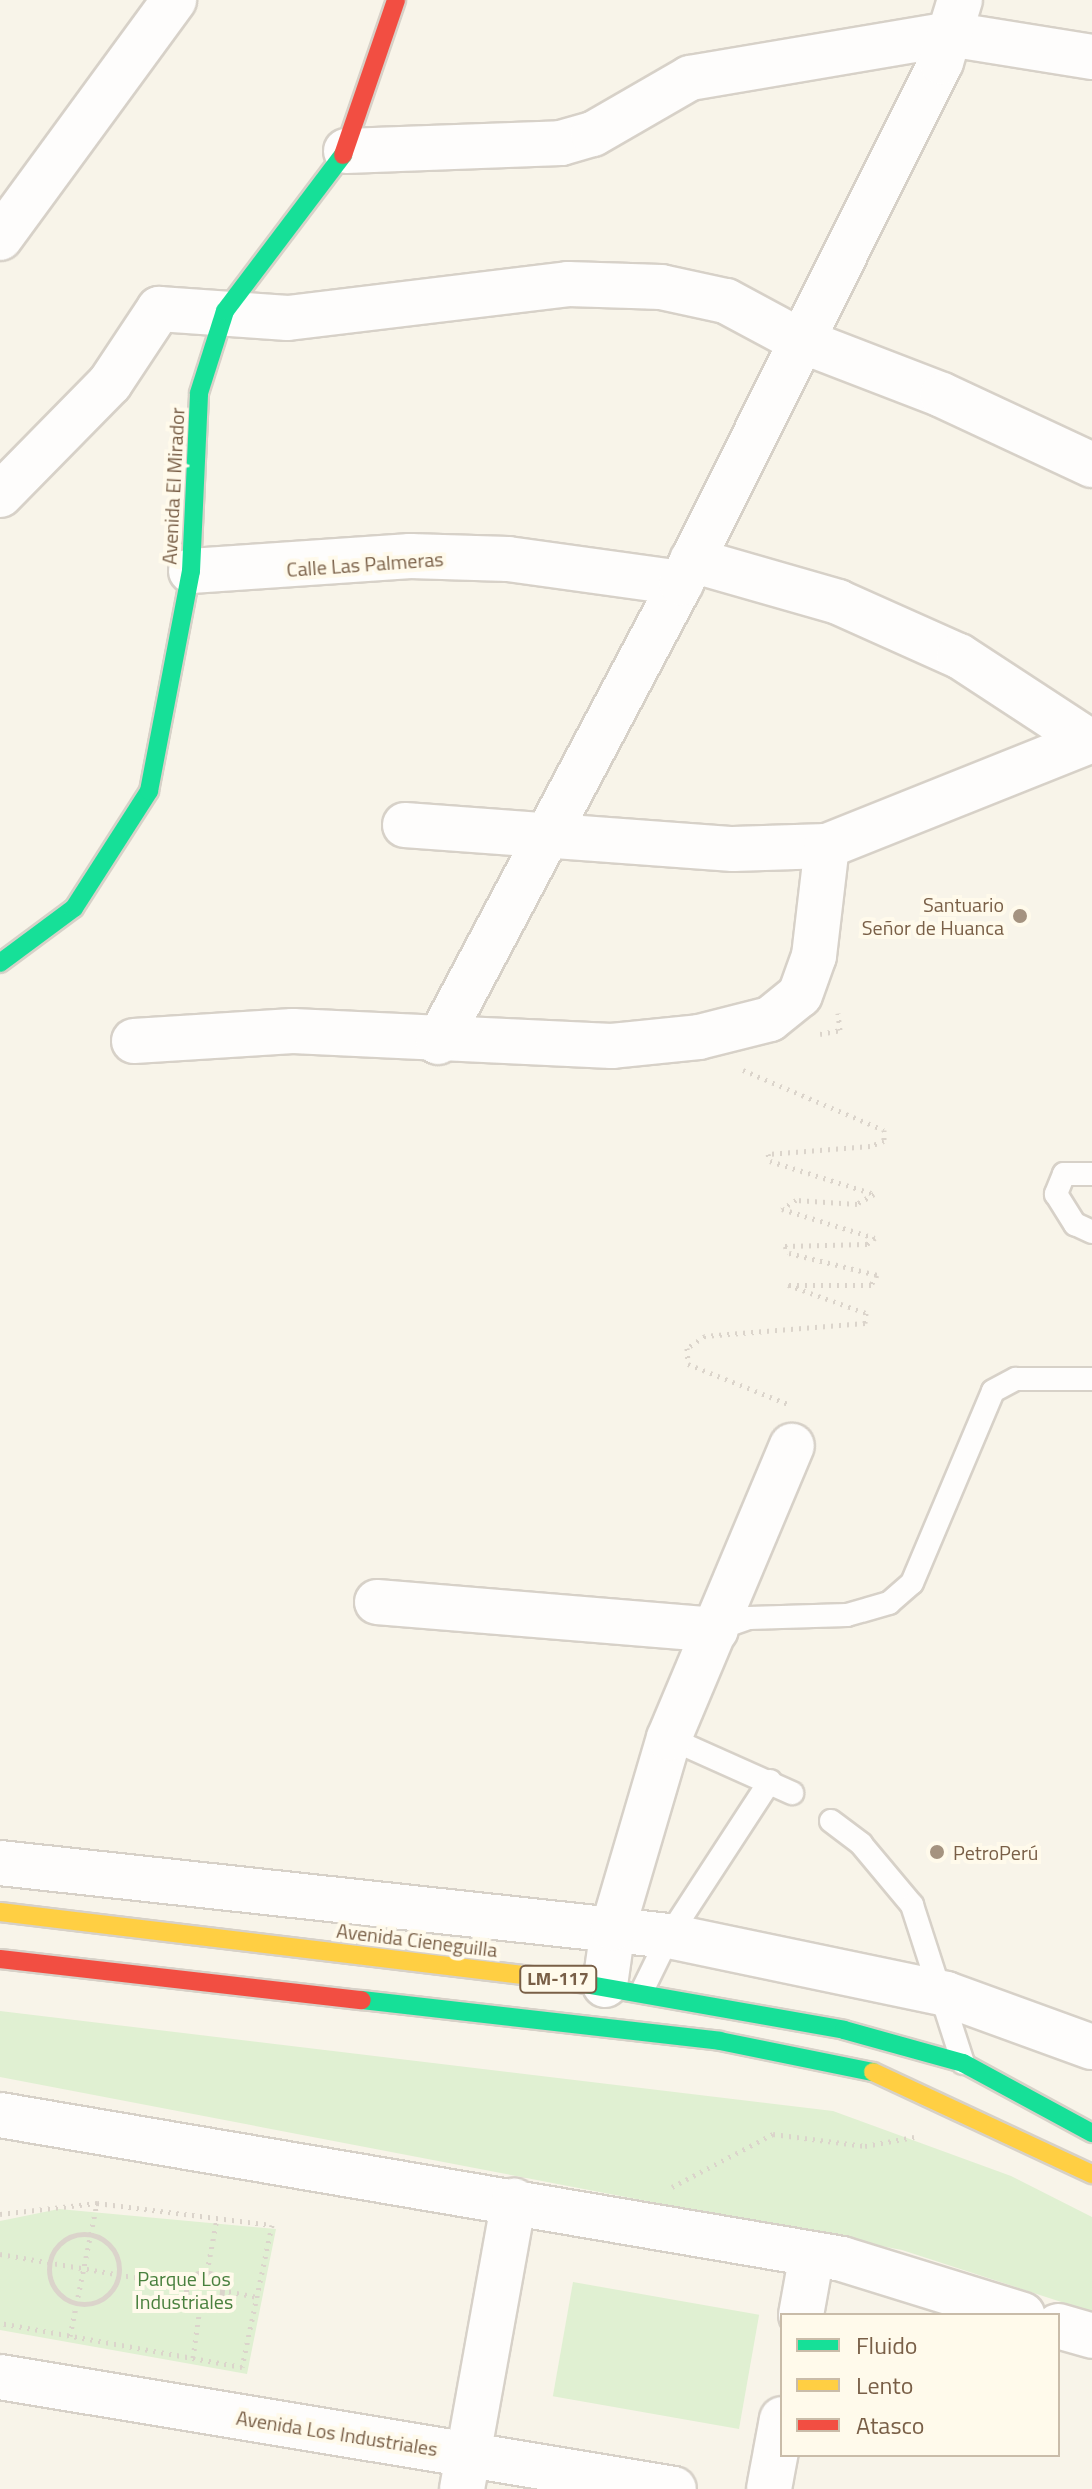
<!DOCTYPE html>
<meta charset="utf-8">
<style>
body{margin:0}
#map{position:relative;width:1092px;height:2489px;overflow:hidden;background:#f8f4e9;font-family:"Titillium Web",sans-serif}
div>[style]{position:absolute}
.green>*{inset:0;background:#e0f0d2;transform-origin:0 0}
.path>*{height:5px;margin-top:-2.5px;transform-origin:0;background:repeating-linear-gradient(90deg,#dbd4cb 0 2px,transparent 0 8px)}
.path>.ring{margin:-2.5px;padding:0;box-sizing:content-box;background:none;border:5px solid #dbd4cb;border-radius:50%}
.roads{filter:drop-shadow(2px 0 #d7d1c8) drop-shadow(-2px 0 #d7d1c8) drop-shadow(0 2px #d7d1c8) drop-shadow(0 -2px #d7d1c8)}
.lane>*{height:22px;margin:-11px;padding:0 11px;transform-origin:11px;border-radius:11px;background:#fefdfc}
.street>*{height:44px;margin:-22px;padding:0 22px;transform-origin:22px;border-radius:22px;background:#fefdfc}
.fast>*{height:18px;margin:-9px;padding:0 9px;transform-origin:9px;border-radius:9px;background:#16e098}
.slow>*{height:18px;margin:-9px;padding:0 9px;transform-origin:9px;border-radius:9px;background:#ffcf43}
.jam>*{height:18px;margin:-9px;padding:0 9px;transform-origin:9px;border-radius:9px;background:#f24e42}
.dots>*{width:22px;height:22px;translate:-50% -50%;box-sizing:border-box;border:4px solid #fffaeb;border-radius:50%}
span{translate:-50% -50%;white-space:nowrap;text-align:center;line-height:1.15;-webkit-text-stroke:8px #fffaeb;paint-order:stroke}
.shield-label span{padding:2px 6px;background:#fffaeb;border:2px solid;border-radius:6px;-webkit-text-stroke-width:0}
.shield-label{font-size:18px;color:#795f47;font-weight:700}
.street-label{font-size:20px;color:#795f47}
.poi-label{font-size:20px;color:#795f47}
.right{translate:-100% -50%;text-align:right}
.left{translate:0 -50%;text-align:left}
.park-label{font-size:20px;color:#49803e}
.legend{position:absolute;left:780px;top:2313px;width:280px;height:144px;box-sizing:border-box;background:#fffaeb;border:2px solid #c9bca9;margin:0;padding:10px 14px;list-style:none;font-size:24px;color:#795f47}
.legend li{display:flex;align-items:center;gap:16px;height:40px}
.legend b{width:40px;border:2px solid #c9bca9}
</style>
<div id="map">
<div class="green">
<div style="clip-path:polygon(0 2011px,833px 2111px,1011px 2176px,1092px 2217px,1092px 2312px,902px 2250px,0 2077px)"></div>
<div style="clip-path:polygon(59px 2209px,276px 2229px,247px 2374px,0 2330px,0 2221px)"></div>
<div style="left:573px;top:2282px;width:189px;height:116px;rotate:10deg"></div>
</div>
<div class="path">
<div style="left:820px;top:1034px;width:20px;rotate:-11deg"></div>
<div style="left:840px;top:1030px;width:17px;rotate:-97deg"></div>
<div style="left:743px;top:1070px;width:153px;rotate:23.1deg"></div>
<div style="left:884px;top:1130px;width:11px;rotate:90deg"></div>
<div style="left:884px;top:1141px;width:15px;rotate:160deg"></div>
<div style="left:870px;top:1146px;width:102px;rotate:175.5deg"></div>
<div style="left:768px;top:1154px;width:7px;rotate:74deg"></div>
<div style="left:770px;top:1161px;width:109px;rotate:17.6deg"></div>
<div style="left:874px;top:1194px;width:20px;rotate:150deg"></div>
<div style="left:857px;top:1204px;width:61px;rotate:-176.2deg"></div>
<div style="left:796px;top:1200px;width:17px;rotate:147deg"></div>
<div style="left:782px;top:1209px;width:97px;rotate:17.3deg"></div>
<div style="left:875px;top:1238px;width:10px;rotate:143deg"></div>
<div style="left:867px;top:1244px;width:82px;rotate:178.6deg"></div>
<div style="left:785px;top:1246px;width:8px;rotate:60deg"></div>
<div style="left:789px;top:1253px;width:91px;rotate:14deg"></div>
<div style="left:877px;top:1275px;width:12px;rotate:121deg"></div>
<div style="left:871px;top:1285px;width:83px;rotate:180deg"></div>
<div style="left:788px;top:1285px;width:83px;rotate:19.7deg"></div>
<div style="left:866px;top:1313px;width:10px;rotate:96deg"></div>
<div style="left:865px;top:1323px;width:161px;rotate:175.4deg"></div>
<div style="left:705px;top:1336px;width:22px;rotate:146deg"></div>
<div style="left:687px;top:1348px;width:16px;rotate:86deg"></div>
<div style="left:688px;top:1364px;width:108px;rotate:21.8deg"></div>
<div style="left:672px;top:2187px;width:114px;rotate:-27.7deg"></div>
<div style="left:773px;top:2134px;width:93px;rotate:7.4deg"></div>
<div style="left:865px;top:2146px;width:50px;rotate:-10.4deg"></div>
<div style="left:0;top:2214px;width:98px;rotate:-6.5deg"></div>
<div style="left:97px;top:2203px;width:176px;rotate:7.2deg"></div>
<div style="left:272px;top:2225px;width:145px;rotate:101.9deg"></div>
<div style="left:242px;top:2367px;width:246px;rotate:-169.7deg"></div>
<div class="ring" style="left:49px;top:2234px;width:65px;height:65px"></div>
<div style="left:0;top:2254px;width:189px;rotate:9.8deg"></div>
<div style="left:207px;top:2272px;width:55px;rotate:-79.5deg"></div>
<div class="ring" style="left:186px;top:2272px;width:31px;height:31px"></div>
<div style="left:221px;top:2290px;width:37px;rotate:11deg"></div>
<div style="left:70px;top:2336px;width:136px;rotate:-78.5deg"></div>
<div style="left:193px;top:2358px;width:51px;rotate:-82.2deg"></div>
</div>
<div class="roads">
<div class="lane">
<div style="left:1092px;top:1174px;width:28px;rotate:180deg"></div>
<div style="left:1064px;top:1174px;width:22px;rotate:112deg"></div>
<div style="left:1056px;top:1194px;width:36px;rotate:58deg"></div>
<div style="left:1075px;top:1224px;width:19px;rotate:25deg"></div>
<div style="left:717px;top:1629px;width:34px;rotate:-19deg"></div>
<div style="left:749px;top:1618px;width:98px;rotate:-1.8deg"></div>
<div style="left:847px;top:1615px;width:44px;rotate:-15.9deg"></div>
<div style="left:889px;top:1603px;width:30px;rotate:-41deg"></div>
<div style="left:912px;top:1583px;width:208px;rotate:-67.1deg"></div>
<div style="left:993px;top:1391px;width:26px;rotate:-28deg"></div>
<div style="left:1016px;top:1379px;width:76px"></div>
<div style="left:669px;top:1738px;width:135px;rotate:24.1deg"></div>
<div style="left:831px;top:1821px;width:38px;rotate:37deg"></div>
<div style="left:861px;top:1844px;width:80px;rotate:50.1deg"></div>
<div style="left:912px;top:1905px;width:166px;rotate:72.1deg"></div>
<div style="left:642px;top:1991px;width:61px;rotate:-63.9deg"></div>
<div style="left:669px;top:1936px;width:185px;rotate:-56.9deg"></div>
</div>
<div class="street">
<div style="left:346px;top:151px;width:215px;rotate:-2.1deg"></div>
<div style="left:561px;top:143px;width:33px;rotate:-16deg"></div>
<div style="left:593px;top:134px;width:112px;rotate:-30deg"></div>
<div style="left:690px;top:78px;width:263px;rotate:-9.6deg"></div>
<div style="left:949px;top:34px;width:145px;rotate:9.1deg"></div>
<div style="left:0;top:238px;width:295px;rotate:-53.8deg"></div>
<div style="left:0;top:495px;width:157px;rotate:-45.5deg"></div>
<div style="left:110px;top:383px;width:89px;rotate:-56.5deg"></div>
<div style="left:159px;top:309px;width:129px;rotate:4deg"></div>
<div style="left:288px;top:318px;width:282px;rotate:-6.9deg"></div>
<div style="left:568px;top:284px;width:93px;rotate:1.8deg"></div>
<div style="left:661px;top:287px;width:66px;rotate:12.2deg"></div>
<div style="left:726px;top:301px;width:81px;rotate:28.2deg"></div>
<div style="left:797px;top:339px;width:155px;rotate:21.1deg"></div>
<div style="left:942px;top:395px;width:166px;rotate:25deg"></div>
<div style="left:692px;top:560px;width:152px;rotate:16deg"></div>
<div style="left:838px;top:602px;width:133px;rotate:24.1deg"></div>
<div style="left:959px;top:656px;width:155px;rotate:33.2deg"></div>
<div style="left:191px;top:571px;width:220px;rotate:-3.9deg"></div>
<div style="left:410px;top:556px;width:98px;rotate:1.8deg"></div>
<div style="left:508px;top:559px;width:175px;rotate:7.9deg"></div>
<div style="left:405px;top:825px;width:329px;rotate:4.2deg"></div>
<div style="left:733px;top:849px;width:94px;rotate:-1.8deg"></div>
<div style="left:827px;top:846px;width:285px;rotate:-21.8deg"></div>
<div style="left:134px;top:1041px;width:159px;rotate:-3.6deg"></div>
<div style="left:293px;top:1031px;width:319px;rotate:2.7deg"></div>
<div style="left:612px;top:1046px;width:87px;rotate:-5.9deg"></div>
<div style="left:699px;top:1037px;width:73px;rotate:-14.2deg"></div>
<div style="left:770px;top:1019px;width:38px;rotate:-39deg"></div>
<div style="left:800px;top:995px;width:41px;rotate:-70.3deg"></div>
<div style="left:814px;top:956px;width:111px;rotate:-83.3deg"></div>
<div style="left:438px;top:1042px;width:519px;rotate:-62.1deg"></div>
<div style="left:681px;top:583px;width:582px;rotate:-63.48deg"></div>
<div style="left:941px;top:62px;width:65px;rotate:-73deg"></div>
<div style="left:377px;top:1602px;width:340px;rotate:4.7deg"></div>
<div style="left:0;top:1863px;width:673px;rotate:6.23deg"></div>
<div style="left:669px;top:1936px;width:283px;rotate:11.8deg"></div>
<div style="left:946px;top:1994px;width:155px;rotate:20deg"></div>
<div style="left:605px;top:1985px;width:58px;rotate:-82deg"></div>
<div style="left:613px;top:1928px;width:198px;rotate:-73.6deg"></div>
<div style="left:669px;top:1738px;width:317px;rotate:-67.2deg"></div>
<div style="left:0;top:2115px;width:854px;rotate:9.7deg"></div>
<div style="left:842px;top:2259px;width:189px;rotate:17.2deg"></div>
<div style="left:801px;top:2315px;width:62px;rotate:-79.8deg"></div>
<div style="left:1058px;top:2326px;width:35px;rotate:16deg"></div>
<div style="left:0;top:2377px;width:683px;rotate:9.43deg"></div>
<div style="left:462px;top:2489px;width:293px;rotate:-79.8deg"></div>
<div style="left:769px;top:2489px;width:71px;rotate:-79.5deg"></div>
</div>
<div class="fast">
<div style="left:0;top:963px;width:92px;rotate:-36.6deg"></div>
<div style="left:74px;top:908px;width:139px;rotate:-57.3deg"></div>
<div style="left:149px;top:791px;width:224px;rotate:-79.2deg"></div>
<div style="left:191px;top:571px;width:178px;rotate:-87.4deg"></div>
<div style="left:199px;top:393px;width:86px;rotate:-72.4deg"></div>
<div style="left:225px;top:311px;width:196px;rotate:-52.9deg"></div>
<div style="left:556px;top:1979px;width:292px;rotate:10deg"></div>
<div style="left:844px;top:2030px;width:123px;rotate:15.5deg"></div>
<div style="left:963px;top:2063px;width:147px;rotate:28.5deg"></div>
<div style="left:362px;top:2000px;width:360px;rotate:6.5deg"></div>
<div style="left:720px;top:2041px;width:156px;rotate:11.5deg"></div>
</div>
<div class="slow">
<div style="left:0;top:1912px;width:560px;rotate:6.87deg"></div>
<div style="left:873px;top:2072px;width:242px;rotate:25deg"></div>
</div>
<div class="jam">
<div style="left:343px;top:155px;width:164px;rotate:-71.1deg"></div>
<div style="left:0;top:1959px;width:364px;rotate:6.5deg"></div>
</div>
</div>
<div class="dots">
<div style="left:1020px;top:916px;background:#a59380"></div>
<div style="left:937px;top:1852px;background:#a59380"></div>
</div>
<div class="shield-label">
<span style="left:558px;top:1979px">LM-117</span>
</div>
<div class="street-label">
<span style="left:173px;top:486px;rotate:-87deg">Avenida El Mirador</span>
<span style="left:365px;top:564px;rotate:-4deg">Calle Las Palmeras</span>
<span style="left:417px;top:1940px;rotate:7deg">Avenida Cieneguilla</span>
<span style="left:337px;top:2433px;rotate:9deg">Avenida Los Industriales</span>
</div>
<div class="poi-label">
<span class="right" style="left:1004px;top:916px">Santuario<br>Señor de Huanca</span>
<span class="left" style="left:953px;top:1852px">PetroPerú</span>
</div>
<div class="park-label">
<span style="left:184px;top:2290px">Parque Los<br>Industriales</span>
</div>
<ul class="legend">
<li><b style="height:10px;background:#16e098"></b>Fluido</li>
<li><b style="height:10px;background:#ffcf43"></b>Lento</li>
<li><b style="height:10px;background:#f24e42"></b>Atasco</li>
</ul>
</div>
